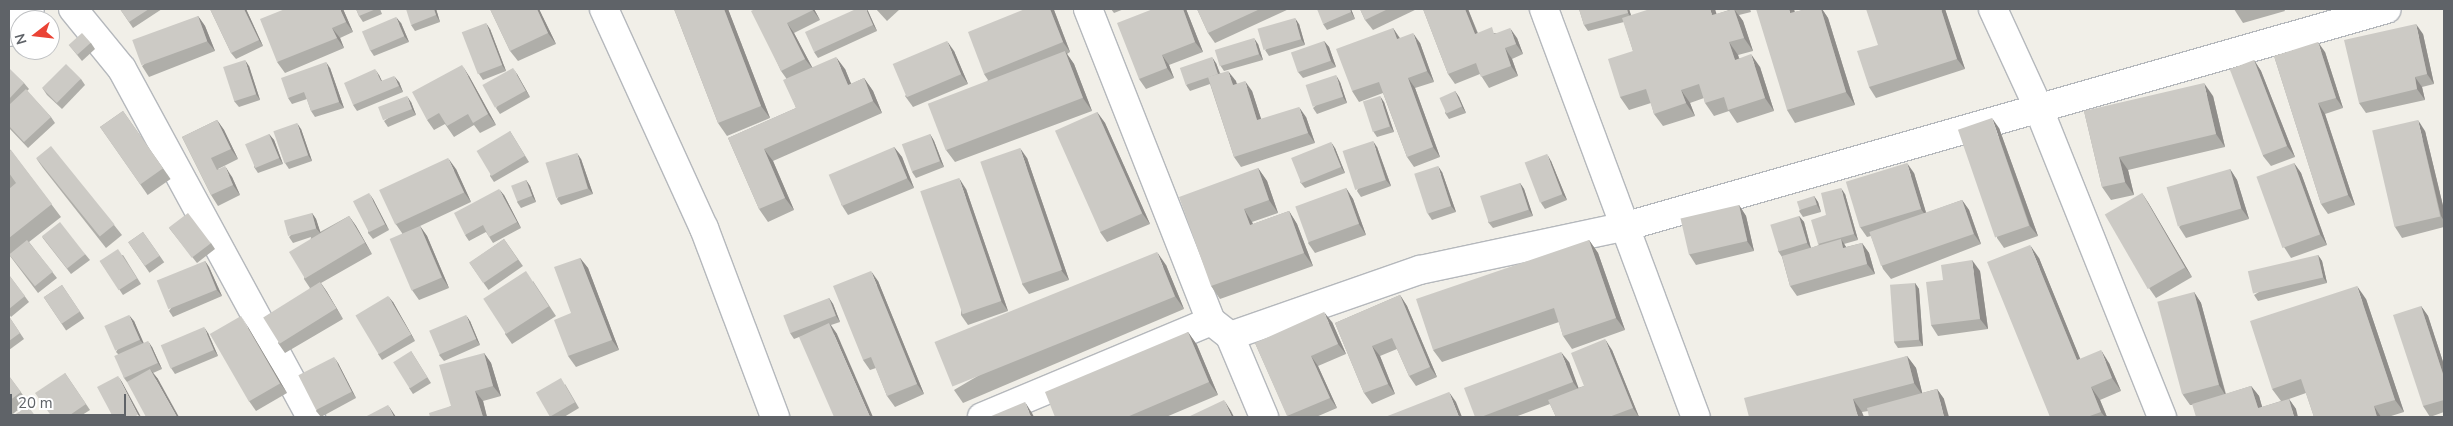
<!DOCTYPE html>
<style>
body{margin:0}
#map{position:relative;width:2453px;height:426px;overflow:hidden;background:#f1efe8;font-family:"Nunito Sans",sans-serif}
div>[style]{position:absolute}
.roads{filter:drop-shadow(1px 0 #b5b8bc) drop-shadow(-1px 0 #b5b8bc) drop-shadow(0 1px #b5b8bc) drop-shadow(0 -1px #b5b8bc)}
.minor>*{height:28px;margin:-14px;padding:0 14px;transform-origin:14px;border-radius:14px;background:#fff}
.secondary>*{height:28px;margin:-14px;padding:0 14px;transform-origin:14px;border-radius:14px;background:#fff}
.wall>*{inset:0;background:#afaea9;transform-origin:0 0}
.shaded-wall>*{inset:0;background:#8f8d8a}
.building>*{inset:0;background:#cccac5;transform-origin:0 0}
span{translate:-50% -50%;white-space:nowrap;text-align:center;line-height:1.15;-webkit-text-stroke:4px #fff;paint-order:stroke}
.frame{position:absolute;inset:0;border:10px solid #5f6368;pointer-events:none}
.north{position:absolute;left:10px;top:10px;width:50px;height:50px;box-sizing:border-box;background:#fff;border:1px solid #bfc1c3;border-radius:50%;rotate:254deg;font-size:14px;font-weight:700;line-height:20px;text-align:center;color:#5f6368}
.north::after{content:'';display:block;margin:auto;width:18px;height:22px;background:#ea4335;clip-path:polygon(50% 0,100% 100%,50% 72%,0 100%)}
.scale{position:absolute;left:10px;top:394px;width:116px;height:22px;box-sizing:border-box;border:2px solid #5f6368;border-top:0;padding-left:6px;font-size:15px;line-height:18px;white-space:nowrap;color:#5f6368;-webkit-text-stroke:4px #fff;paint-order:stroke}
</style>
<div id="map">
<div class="roads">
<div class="minor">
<div style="left:73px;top:9px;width:77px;rotate:50.8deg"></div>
<div style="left:122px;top:69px;width:396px;rotate:61.5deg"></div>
<div style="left:604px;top:9px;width:241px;rotate:65.5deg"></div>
<div style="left:704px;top:228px;width:202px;rotate:69.4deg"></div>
<div style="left:1088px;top:9px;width:335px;rotate:68.5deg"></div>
<div style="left:1211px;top:321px;width:24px;rotate:38deg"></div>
<div style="left:1230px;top:336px;width:88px;rotate:67.2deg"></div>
<div style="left:1544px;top:9px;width:435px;rotate:69.6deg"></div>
<div style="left:1993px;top:9px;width:108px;rotate:65.3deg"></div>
<div style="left:2038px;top:107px;width:334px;rotate:68.2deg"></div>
<div style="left:1230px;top:336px;width:201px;rotate:-19.2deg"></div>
<div style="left:1420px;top:270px;width:212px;rotate:-12deg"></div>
<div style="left:1627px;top:226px;width:790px;rotate:-15.94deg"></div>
<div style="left:982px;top:417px;width:248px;rotate:-22.7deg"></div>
</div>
<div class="secondary">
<div style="left:9px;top:32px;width:31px;rotate:-48deg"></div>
</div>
</div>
<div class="wall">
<div style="clip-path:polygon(120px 9px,162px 9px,133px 28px)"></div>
<div style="clip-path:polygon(210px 9px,246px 9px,263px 46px,236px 59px,231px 53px)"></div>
<div style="clip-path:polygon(343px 9px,353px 32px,340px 38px,344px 48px,285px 73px,277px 62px)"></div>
<div style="clip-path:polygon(356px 9px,380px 9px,382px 14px,363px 22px,359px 16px)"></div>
<div style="clip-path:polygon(436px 9px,440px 22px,415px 31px,411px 25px)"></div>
<div style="clip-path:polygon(490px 9px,539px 9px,556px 44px,518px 61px,510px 51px)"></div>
<div style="clip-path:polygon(674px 9px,728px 9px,770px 118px,727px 136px,718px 123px)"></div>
<div style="clip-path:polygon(753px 9px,814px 9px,820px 20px,794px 33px,812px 67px,845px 69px,851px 84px,864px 78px,873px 91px,882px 113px,773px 161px,794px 210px,768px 222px,759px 209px,728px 138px,796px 108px,786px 78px,781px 71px)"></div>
<div style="clip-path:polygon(876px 9px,900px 9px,887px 21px)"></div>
<div style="clip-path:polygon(1025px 9px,1052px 9px,1054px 10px,1070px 52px,1067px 54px,1074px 64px,1092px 111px,955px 162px,946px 150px,988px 80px,984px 74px)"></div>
<div style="clip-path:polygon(1111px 9px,1124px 9px,1114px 13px)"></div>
<div style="clip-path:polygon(1153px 9px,1186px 9px,1203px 52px,1169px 65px,1174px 78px,1146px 89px,1139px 79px)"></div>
<div style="clip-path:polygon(1197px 9px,1289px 9px,1215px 43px,1208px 33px)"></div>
<div style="clip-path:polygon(1351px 9px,1355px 19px,1327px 30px,1323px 24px)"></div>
<div style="clip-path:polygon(1360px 9px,1417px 9px,1373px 30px,1365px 20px)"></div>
<div style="clip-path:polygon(1423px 9px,1468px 9px,1478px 33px,1496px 33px,1517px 38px,1523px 54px,1512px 59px,1518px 76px,1489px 88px,1480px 74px,1455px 84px,1448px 74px)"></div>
<div style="clip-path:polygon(1579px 9px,1629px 9px,1631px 15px,1717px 14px,1729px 10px,1728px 9px,1750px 9px,1751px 12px,1739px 15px,1743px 21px,1753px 51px,1738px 55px,1739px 58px,1760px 67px,1774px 111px,1737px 123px,1729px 111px,1714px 116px,1705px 103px,1704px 98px,1690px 103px,1695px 116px,1663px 126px,1654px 114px,1651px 103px,1629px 110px,1620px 97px,1633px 51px,1624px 22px,1588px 31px,1584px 25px)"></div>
<div style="clip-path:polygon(1807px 9px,1822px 9px,1828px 18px,1855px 105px,1795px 123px,1787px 110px,1795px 12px)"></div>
<div style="clip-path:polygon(1945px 9px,1965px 69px,1876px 98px,1869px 87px,1878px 45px)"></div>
<div style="clip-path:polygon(2234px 9px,2284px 9px,2285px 11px,2243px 23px)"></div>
<div style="clip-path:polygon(868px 11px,877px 31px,818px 58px,814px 52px)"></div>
<div style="clip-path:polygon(198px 16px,205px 26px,215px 51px,149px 77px,142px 66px)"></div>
<div style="clip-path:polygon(401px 23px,409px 42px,374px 56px,370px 50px)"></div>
<div style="clip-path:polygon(1299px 24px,1305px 45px,1269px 56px,1265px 50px)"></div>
<div style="clip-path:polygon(1393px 28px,1400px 38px,1420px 43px,1434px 82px,1415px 88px,1440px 157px,1414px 167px,1407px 157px,1383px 93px,1359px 102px,1352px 91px)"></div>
<div style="clip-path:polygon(490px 29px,506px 71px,483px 80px,479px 74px)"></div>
<div style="clip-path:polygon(2423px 34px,2434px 84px,2422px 87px,2425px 100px,2366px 113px,2359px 103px)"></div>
<div style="clip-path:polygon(1324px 41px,1329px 47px,1336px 67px,1303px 78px,1298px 72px)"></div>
<div style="clip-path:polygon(91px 43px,95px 49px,82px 61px,69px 45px)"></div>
<div style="clip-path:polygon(1258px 44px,1263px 60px,1224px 71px,1220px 65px)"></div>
<div style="clip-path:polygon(954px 51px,968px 84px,913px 107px,905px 96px)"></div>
<div style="clip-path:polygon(2325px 52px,2343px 108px,2325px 114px,2355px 205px,2328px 214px,2321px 204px,2274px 56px)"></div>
<div style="clip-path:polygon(2254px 60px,2261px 71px,2295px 157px,2271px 166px,2263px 156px)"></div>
<div style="clip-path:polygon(1216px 63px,1220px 73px,1236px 81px,1236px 83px,1252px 91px,1261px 119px,1306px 117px,1315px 143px,1241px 167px,1234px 157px,1210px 84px,1190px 91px,1186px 85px)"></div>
<div style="clip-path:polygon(249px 66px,260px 100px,239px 107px,234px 101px)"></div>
<div style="clip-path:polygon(330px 68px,344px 108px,315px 117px,311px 111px,307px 99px,292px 104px,288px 98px)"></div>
<div style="clip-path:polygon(9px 69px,24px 83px,29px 89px,27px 91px,51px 117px,55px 123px,28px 148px,9px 128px)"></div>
<div style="clip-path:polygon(517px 74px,530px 97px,500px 114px,496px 108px)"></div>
<div style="clip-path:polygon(379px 75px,382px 81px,399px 82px,403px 92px,357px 111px,353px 105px)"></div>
<div style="clip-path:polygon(469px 76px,496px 125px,480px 133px,474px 125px,454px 137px,445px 124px,434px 130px,427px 120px)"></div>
<div style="clip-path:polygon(81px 79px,85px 85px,62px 109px,47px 95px,43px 89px)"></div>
<div style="clip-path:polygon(1340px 82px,1347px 103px,1317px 114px,1313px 108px)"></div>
<div style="clip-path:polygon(1455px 91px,1459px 97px,1466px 113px,1449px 119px,1445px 113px)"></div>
<div style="clip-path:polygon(2213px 96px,2225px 147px,2128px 170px,2134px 195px,2111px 200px,2102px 187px,2084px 111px)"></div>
<div style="clip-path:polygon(411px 102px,416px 115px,388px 127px,384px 121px)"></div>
<div style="clip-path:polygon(1384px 102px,1394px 132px,1377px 137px,1373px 131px)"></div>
<div style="left:123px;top:111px;width:83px;height:28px;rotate:55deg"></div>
<div style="clip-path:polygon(1097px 112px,1105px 123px,1150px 224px,1107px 242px,1100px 232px)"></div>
<div style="clip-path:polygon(217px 120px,224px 130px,238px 159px,218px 169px,232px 177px,240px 195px,218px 206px,211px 195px,182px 137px)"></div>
<div style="clip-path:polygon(1999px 128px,2038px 236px,2004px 248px,1997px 238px)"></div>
<div style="clip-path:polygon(301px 129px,312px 161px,289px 169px,285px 163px)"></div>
<div style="clip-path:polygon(510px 131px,529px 162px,494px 182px,490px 176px)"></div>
<div style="clip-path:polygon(2425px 131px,2444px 210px,2444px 227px,2402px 238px,2395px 227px)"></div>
<div style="clip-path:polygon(269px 134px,274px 140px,283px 164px,258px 173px,254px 167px)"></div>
<div style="clip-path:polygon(930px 134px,934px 141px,944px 167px,916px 178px,912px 172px)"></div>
<div style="clip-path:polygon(894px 147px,902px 157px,914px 188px,848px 215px,841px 204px)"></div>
<div style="clip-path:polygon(1377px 147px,1391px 186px,1361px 197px,1357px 191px)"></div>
<div style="clip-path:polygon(9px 148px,61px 217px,29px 242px,57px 278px,38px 293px,10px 256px,9px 257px)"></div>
<div style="clip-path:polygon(1335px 148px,1345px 173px,1305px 188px,1300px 182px)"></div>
<div style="clip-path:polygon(36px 158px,114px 225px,122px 235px,106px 248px,43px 168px)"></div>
<div style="clip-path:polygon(1027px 158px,1069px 280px,1029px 294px,1022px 284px)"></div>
<div style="clip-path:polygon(581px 159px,593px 194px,561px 205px,557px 199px)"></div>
<div style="clip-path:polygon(1551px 161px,1567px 200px,1545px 209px,1541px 203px)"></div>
<div style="clip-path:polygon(2294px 163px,2301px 173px,2327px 245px,2291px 258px,2284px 247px)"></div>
<div style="clip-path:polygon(1258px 168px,1267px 181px,1278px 213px,1252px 222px,1253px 224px,1289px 211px,1297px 224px,1313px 266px,1220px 299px,1211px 286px)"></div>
<div style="clip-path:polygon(456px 169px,471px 202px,420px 226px,427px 236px,449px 288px,419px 300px,412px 290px,402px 233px,395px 223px)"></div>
<div style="clip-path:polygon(2230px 169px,2237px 180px,2249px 219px,2186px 238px,2179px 227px)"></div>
<div style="clip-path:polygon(1442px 172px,1456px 212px,1432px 220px,1428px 214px)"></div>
<div style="clip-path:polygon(1914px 173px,1926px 213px,1962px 200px,1969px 210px,1981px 244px,1891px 279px,1883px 269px,1871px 236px,1867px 237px,1860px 227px)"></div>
<div style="clip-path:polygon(526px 180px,530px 186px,536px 202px,521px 208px,517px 202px)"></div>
<div style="clip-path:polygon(1520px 183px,1524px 189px,1533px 216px,1493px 228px,1488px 222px)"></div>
<div style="clip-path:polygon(1346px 188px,1353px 199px,1366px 235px,1315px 253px,1308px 243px)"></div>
<div style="clip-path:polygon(966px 189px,1008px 311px,968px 325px,961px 315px)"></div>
<div style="clip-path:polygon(2142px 193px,2149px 204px,2192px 277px,2156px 298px,2149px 288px)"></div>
<div style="clip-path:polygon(1845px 194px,1858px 240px,1844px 244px,1846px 247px,1862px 243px,1869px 253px,1875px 274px,1797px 296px,1790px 286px,1782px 257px,1778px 251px,1799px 216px,1804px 222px,1811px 248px,1819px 245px,1818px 244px,1826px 215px)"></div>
<div style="clip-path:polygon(504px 195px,521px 228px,493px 243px,486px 232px,469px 241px,465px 235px)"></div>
<div style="clip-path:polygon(1814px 196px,1818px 202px,1821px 212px,1803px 217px,1799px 211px)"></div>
<div style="clip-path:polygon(373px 199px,389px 230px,373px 239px,368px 233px)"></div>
<div style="clip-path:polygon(1739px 205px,1746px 216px,1754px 251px,1696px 265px,1689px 254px)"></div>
<div style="clip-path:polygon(312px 213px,316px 219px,320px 232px,349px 216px,356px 226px,372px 254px,321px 283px,327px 292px,343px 319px,285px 353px,278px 343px,310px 288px,304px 279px,311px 237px,293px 243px,289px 237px)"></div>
<div style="clip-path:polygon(169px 228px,211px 243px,215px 249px,197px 263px)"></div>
<div style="left:143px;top:232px;width:37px;height:18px;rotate:55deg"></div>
<div style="clip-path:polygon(42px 237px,85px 254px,90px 260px,71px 274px)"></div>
<div style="left:504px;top:239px;width:33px;height:42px;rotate:55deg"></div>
<div style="clip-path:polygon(1589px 240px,1598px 253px,1625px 330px,1572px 349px,1563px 336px,1559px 322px,1442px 362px,1433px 350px)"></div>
<div style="clip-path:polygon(123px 255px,141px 284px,123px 295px,100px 261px)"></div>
<div style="clip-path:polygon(2318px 255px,2322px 261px,2327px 283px,2258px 301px,2254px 295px)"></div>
<div style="clip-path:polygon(580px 258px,588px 268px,619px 350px,576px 367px,568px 356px,571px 313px)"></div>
<div style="clip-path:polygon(2039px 258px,2080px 359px,2109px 363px,2121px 391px,2100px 400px,2107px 417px,2050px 417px)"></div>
<div style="clip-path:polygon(205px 261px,209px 267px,222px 296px,173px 317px,169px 311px)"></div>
<div style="clip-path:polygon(1166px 265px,1184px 309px,963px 403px,954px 390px)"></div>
<div style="clip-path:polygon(1980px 271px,1988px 329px,1938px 336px,1931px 325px,1943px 280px)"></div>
<div style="clip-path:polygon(9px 275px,29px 302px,11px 317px,9px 314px)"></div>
<div style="clip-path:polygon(533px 281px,556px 316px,512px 344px,505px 334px)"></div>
<div style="clip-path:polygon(878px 281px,924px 394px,895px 407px,887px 396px,876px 368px,870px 370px,863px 360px)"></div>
<div style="clip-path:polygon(1915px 283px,1919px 289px,1923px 346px,1898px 348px,1894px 342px)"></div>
<div style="left:62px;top:285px;width:40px;height:22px;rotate:56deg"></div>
<div style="clip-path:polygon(2194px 292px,2201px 303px,2226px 394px,2251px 386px,2259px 396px,2262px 407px,2281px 401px,2272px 389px,2366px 299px,2404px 412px,2388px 417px,2314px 417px,2306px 393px,2289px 399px,2296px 409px,2192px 405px,2190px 405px,2183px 395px)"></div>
<div style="clip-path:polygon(1400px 295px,1407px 306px,1437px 377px,1416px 386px,1409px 376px,1397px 349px,1380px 356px,1395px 394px,1372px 404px,1364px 393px,1335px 323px)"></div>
<div style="clip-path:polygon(829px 298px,833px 304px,840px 322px,831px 325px,837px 334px,799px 337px,794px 339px,790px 333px)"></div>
<div style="clip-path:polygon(393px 302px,415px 341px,382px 360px,378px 354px)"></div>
<div style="clip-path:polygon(2421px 306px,2428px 316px,2444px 365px,2444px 412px,2430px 417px,2423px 406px)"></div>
<div style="clip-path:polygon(10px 318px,24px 339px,9px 350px,9px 319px)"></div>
<div style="clip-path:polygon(134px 321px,143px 343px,152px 347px,162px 369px,153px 373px,158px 379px,127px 382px,124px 378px,118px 354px,116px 352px)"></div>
<div style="clip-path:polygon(470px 321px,480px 345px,444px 361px,439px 355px)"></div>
<div style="clip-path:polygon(1332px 322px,1346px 354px,1318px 366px,1337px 408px,1316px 417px,1288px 417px,1255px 343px)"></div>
<div style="clip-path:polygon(248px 327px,287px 393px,256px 411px,249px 401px)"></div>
<div style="clip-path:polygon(1188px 332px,1197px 345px,1218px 395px,1166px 417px,1055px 417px)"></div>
<div style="clip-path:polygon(208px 333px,218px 356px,175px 374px,171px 368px)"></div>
<div style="clip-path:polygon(1612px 350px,1639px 417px,1556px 417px,1550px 404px,1515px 417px,1475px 417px,1569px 362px,1578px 388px,1584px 386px)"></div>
<div style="clip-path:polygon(411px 351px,431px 383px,413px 394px,409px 388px)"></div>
<div style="clip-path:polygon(484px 353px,491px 363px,501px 396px,483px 401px,487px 417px,430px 417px,451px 406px)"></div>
<div style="clip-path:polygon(1907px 356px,1916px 368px,1922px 393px,1937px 389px,1944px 399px,1862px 412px,1749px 417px)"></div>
<div style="clip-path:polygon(338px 363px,356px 398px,321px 417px,316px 411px)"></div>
<div style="clip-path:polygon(65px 373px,90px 410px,79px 417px,52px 417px)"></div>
<div style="clip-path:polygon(9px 376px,28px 402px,9px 417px)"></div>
<div style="clip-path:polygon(565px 384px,579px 408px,564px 417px,550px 417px)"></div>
</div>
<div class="shaded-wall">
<div style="clip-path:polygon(244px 9px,246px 9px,263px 46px,259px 40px)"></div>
<div style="clip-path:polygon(340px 9px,343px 9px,353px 32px,346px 22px)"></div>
<div style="clip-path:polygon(434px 9px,436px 9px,440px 22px,436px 15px)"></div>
<div style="clip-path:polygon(537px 9px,539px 9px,556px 44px,548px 33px)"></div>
<div style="clip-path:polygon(724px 9px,728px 9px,770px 118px,761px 106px)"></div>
<div style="clip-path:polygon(812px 9px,814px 9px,820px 20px)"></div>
<div style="clip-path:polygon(866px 9px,867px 9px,868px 11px,877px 31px,873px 25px)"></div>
<div style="clip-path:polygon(1050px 9px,1052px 9px,1054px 10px,1070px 52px,1063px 42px)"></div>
<div style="clip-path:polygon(1183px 9px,1186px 9px,1203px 52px,1195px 42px)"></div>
<div style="clip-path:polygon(1350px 9px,1351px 9px,1355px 19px,1351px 12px)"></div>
<div style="clip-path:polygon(1465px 9px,1468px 9px,1482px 45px,1475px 34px)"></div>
<div style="clip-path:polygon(1627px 9px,1629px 9px,1632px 19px,1628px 13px)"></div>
<div style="clip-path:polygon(1710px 9px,1715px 9px,1721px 28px,1712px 15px)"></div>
<div style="clip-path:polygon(1734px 9px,1743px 21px,1753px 51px,1744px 38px)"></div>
<div style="clip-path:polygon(1789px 9px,1794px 9px,1799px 26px,1790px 13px)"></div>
<div style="clip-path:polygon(1821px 9px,1822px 9px,1828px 18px,1855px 105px,1846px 92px)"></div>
<div style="clip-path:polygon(1941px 9px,1945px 9px,1965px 69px,1957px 59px)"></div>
<div style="clip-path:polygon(198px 16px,205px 26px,215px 51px,207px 41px)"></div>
<div style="clip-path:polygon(396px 17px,401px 23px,409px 42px,404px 36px)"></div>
<div style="clip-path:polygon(1295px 18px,1299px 24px,1305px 45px,1301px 39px)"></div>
<div style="clip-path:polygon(486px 23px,490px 29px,506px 71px,502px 65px)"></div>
<div style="clip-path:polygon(787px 23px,794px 33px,813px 69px,805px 59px)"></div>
<div style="clip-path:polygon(2416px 24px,2423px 34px,2434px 84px,2427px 74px)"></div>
<div style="clip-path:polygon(332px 28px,340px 38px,344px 48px,337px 38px)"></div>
<div style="clip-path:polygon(1393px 28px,1400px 39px,1397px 39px)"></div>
<div style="clip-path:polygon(1510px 28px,1517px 38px,1523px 54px,1516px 44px)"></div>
<div style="clip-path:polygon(1413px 33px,1420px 43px,1434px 82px,1427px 71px)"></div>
<div style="clip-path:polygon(1254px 38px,1258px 44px,1263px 60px,1259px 54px)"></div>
<div style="clip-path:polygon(947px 41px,954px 51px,968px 84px,961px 74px)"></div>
<div style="clip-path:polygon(1324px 41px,1329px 47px,1336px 67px,1331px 61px)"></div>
<div style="clip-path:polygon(1729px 42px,1738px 55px,1743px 72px,1735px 60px)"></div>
<div style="clip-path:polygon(2318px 42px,2325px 52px,2343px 108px,2336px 98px)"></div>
<div style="clip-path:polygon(1505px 48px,1512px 59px,1518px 76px,1511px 66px)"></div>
<div style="clip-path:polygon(1065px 51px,1074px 64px,1092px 111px,1083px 98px)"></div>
<div style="clip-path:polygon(1751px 54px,1760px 67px,1774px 111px,1765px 98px)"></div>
<div style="clip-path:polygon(1162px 55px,1169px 65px,1174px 78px,1167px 68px)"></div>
<div style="clip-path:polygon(836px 57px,845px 69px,857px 98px,848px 85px)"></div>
<div style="clip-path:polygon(1212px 57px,1216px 63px,1222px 80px,1218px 74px)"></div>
<div style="clip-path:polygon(245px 60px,249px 66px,260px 100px,256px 94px)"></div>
<div style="clip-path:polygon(2254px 60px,2261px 71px,2295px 157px,2287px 146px)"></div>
<div style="clip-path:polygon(326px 62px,330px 68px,344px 108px,339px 102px)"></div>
<div style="clip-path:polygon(462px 65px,469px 76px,496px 125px,488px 114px)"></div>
<div style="clip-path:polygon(513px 68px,517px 74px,530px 97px,526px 91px)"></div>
<div style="clip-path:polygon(375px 69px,379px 75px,385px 88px,381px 81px)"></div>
<div style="clip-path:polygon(1228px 71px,1236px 81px,1240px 95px,1233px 85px)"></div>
<div style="clip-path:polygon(1336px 75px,1340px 82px,1347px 103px,1343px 97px)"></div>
<div style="clip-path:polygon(394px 76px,399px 82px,403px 92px,399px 86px)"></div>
<div style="clip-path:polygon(2415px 77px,2422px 87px,2425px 100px,2417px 89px)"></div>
<div style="clip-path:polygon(864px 78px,873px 91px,882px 113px,873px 101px)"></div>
<div style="clip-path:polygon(1408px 78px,1415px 88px,1440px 157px,1433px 147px)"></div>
<div style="clip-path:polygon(1245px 81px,1252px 91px,1265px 131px,1257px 120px)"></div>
<div style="clip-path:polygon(2204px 83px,2213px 96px,2225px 147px,2216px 134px)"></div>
<div style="clip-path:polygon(1681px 90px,1690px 103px,1695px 116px,1686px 103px)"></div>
<div style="clip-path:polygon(1455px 91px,1459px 97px,1466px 113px,1462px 107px)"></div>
<div style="clip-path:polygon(407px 96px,411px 102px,416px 115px,412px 109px)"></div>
<div style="clip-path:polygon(1380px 96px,1384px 102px,1394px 132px,1390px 126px)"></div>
<div style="clip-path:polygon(2318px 103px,2325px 114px,2355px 205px,2348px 195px)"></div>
<div style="clip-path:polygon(1299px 107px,1306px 117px,1315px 143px,1308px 133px)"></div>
<div style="clip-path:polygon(1097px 112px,1105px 123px,1150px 224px,1142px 213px)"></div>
<div style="clip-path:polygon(1992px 118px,1999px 128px,2038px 236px,2030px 226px)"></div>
<div style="clip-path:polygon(217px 120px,224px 130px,238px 159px,231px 149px)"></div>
<div style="clip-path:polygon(2418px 120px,2425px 131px,2444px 210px,2444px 221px,2441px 216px)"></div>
<div style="clip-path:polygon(297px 123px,301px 129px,312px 161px,308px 155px)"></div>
<div style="clip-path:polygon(269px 134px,274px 140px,283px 164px,279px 158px)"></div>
<div style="clip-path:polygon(930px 134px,934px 141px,944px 167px,940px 161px)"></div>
<div style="clip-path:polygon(1373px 141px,1377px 147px,1391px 186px,1386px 180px)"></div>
<div style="clip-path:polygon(1331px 142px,1335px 148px,1345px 173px,1341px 167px)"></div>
<div style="clip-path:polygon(894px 147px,902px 157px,914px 188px,907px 178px)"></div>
<div style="clip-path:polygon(1020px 148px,1027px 158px,1069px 280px,1061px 270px)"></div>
<div style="clip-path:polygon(764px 149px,773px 161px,794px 210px,785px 198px)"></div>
<div style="clip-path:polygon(577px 153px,581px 159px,593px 194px,588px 188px)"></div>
<div style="clip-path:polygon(1547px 154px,1551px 161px,1567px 200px,1562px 194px)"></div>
<div style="clip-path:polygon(2119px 157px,2128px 170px,2134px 195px,2125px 182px)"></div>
<div style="clip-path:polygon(448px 158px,456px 169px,471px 202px,464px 192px)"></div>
<div style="clip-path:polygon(1907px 163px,1914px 173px,1928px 219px,1921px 209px)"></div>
<div style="clip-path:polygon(2294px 163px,2301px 173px,2327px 245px,2320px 234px)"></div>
<div style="clip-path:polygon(225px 166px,232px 177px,240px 195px,233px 185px)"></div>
<div style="clip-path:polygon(1438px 166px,1442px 172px,1456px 212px,1451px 206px)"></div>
<div style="clip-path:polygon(1258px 168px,1267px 181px,1278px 213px,1269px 200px)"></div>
<div style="clip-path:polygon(2230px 169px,2237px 180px,2249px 219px,2241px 208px)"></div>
<div style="clip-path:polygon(959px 178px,966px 189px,1008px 311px,1001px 301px)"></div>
<div style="clip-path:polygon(526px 180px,530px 186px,536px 202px,532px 196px)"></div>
<div style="clip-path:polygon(1520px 183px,1524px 189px,1533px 216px,1529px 210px)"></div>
<div style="clip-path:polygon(1346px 188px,1353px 199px,1366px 235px,1359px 224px)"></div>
<div style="clip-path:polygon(1841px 188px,1845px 194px,1858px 240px,1854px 234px)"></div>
<div style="clip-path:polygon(499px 189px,504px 195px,521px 228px,517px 222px)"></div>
<div style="clip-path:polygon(369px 193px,373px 199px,389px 230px,385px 224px)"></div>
<div style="clip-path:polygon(2142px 193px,2149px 204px,2192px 277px,2185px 267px)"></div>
<div style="clip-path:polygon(1814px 196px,1818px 202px,1821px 212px,1817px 205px)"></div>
<div style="clip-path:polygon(1962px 200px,1969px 210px,1981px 244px,1974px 234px)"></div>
<div style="clip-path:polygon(1739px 205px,1746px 216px,1754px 251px,1747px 241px)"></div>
<div style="clip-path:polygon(1244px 209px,1252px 222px,1258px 238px,1250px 225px)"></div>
<div style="clip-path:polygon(1289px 211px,1297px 224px,1313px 266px,1304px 253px)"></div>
<div style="clip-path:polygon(312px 213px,316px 219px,321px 234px,316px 228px)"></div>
<div style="clip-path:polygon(349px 216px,356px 226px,372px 254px,365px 243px)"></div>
<div style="clip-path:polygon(1799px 216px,1804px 222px,1811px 249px,1807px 243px)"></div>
<div style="clip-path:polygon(420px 226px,427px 236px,449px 288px,442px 277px)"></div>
<div style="clip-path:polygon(1841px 239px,1848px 250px,1843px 248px)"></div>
<div style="clip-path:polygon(1589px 240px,1598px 253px,1625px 330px,1616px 318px)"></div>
<div style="clip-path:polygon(1862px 243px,1869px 253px,1875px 274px,1867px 264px)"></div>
<div style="clip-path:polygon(2030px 245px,2039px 258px,2086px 373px,2077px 360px)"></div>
<div style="clip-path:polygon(1157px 252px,1166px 265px,1184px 309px,1175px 296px)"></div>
<div style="clip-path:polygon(2318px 255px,2322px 261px,2327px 283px,2323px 277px)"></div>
<div style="clip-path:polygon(580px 258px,588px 268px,619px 350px,612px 340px)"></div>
<div style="clip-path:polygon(1972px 260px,1980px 271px,1988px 329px,1980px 319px)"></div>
<div style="clip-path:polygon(205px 261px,209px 267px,222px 296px,217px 290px)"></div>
<div style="clip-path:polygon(871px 271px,878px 281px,924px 394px,917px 384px)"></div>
<div style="clip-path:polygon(320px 282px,327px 292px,343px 319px,336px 308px)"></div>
<div style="clip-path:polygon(1915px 283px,1919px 289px,1923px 346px,1919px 340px)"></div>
<div style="clip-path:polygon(2357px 286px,2366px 299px,2404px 412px,2395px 400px)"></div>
<div style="clip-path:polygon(2194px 292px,2201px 303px,2226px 396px,2219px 385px)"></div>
<div style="clip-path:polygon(1400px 295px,1407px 306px,1437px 377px,1430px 367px)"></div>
<div style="clip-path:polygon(388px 296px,393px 302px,415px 341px,411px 335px)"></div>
<div style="clip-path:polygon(829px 298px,833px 304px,840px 322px,836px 316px)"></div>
<div style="clip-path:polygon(2421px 306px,2428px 316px,2444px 365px,2444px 377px)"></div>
<div style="clip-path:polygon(1324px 312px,1332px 322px,1346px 354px,1338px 344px)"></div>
<div style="clip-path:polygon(129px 315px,134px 321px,145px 346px,140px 340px)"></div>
<div style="clip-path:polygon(466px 315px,470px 321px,480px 345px,476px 339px)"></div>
<div style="clip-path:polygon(241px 316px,248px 327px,287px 393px,280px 383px)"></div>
<div style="clip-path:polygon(829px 323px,837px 334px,873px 417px,870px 417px)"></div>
<div style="clip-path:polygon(204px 327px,208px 333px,218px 356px,214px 350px)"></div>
<div style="clip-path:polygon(1188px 332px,1197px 345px,1218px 395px,1209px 382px)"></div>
<div style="clip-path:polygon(1605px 339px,1612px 350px,1639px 417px,1633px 408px)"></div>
<div style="clip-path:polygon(148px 341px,152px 347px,162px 369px,158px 363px)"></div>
<div style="clip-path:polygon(1372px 346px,1380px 356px,1395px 394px,1388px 384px)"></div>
<div style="clip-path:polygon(2101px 350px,2109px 363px,2121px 391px,2112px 378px)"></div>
<div style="clip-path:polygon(1561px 352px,1569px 362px,1580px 392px,1573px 382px)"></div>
<div style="clip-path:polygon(484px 353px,491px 363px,501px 396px,493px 386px)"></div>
<div style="clip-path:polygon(1311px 356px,1318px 366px,1337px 408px,1330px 398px)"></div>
<div style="clip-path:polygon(1907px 356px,1916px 368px,1923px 396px,1914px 383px)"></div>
<div style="clip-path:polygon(334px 357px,338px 363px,356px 398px,352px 392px)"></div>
<div style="clip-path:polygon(150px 369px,158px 379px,179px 417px,177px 417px)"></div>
<div style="clip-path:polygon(118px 376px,122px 382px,141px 417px,138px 415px)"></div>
<div style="clip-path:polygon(2251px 386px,2259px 396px,2265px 417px,2258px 408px)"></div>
<div style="clip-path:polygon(2091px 387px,2100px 400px,2107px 417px,2105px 417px,2101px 412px)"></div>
<div style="clip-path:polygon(1937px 389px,1944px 399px,1949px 417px,1944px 417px)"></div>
<div style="clip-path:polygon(475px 391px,483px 401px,487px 417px,483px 417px)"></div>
<div style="clip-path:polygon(1449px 392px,1456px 402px,1462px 417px,1459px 417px)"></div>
<div style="clip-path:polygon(1853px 399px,1862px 412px,1864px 417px,1858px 417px)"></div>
<div style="clip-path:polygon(2289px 399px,2296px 409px,2298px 417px,2294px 417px)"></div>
<div style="clip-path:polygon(1224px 400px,1231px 411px,1234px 417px,1232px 417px)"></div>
<div style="clip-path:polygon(1025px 402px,1032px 413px,1034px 417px,1031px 417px)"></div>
<div style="clip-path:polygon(388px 405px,396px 417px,394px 417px)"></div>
<div style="clip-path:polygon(2374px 406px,2381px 417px,2377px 417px)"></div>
</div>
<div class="building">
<div style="clip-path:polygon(120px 9px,149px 9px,129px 22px)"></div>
<div style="clip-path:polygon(210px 9px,244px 9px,259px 40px,231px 53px)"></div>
<div style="clip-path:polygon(285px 9px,340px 9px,346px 22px,332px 28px,337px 38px,277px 62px,260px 19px)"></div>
<div style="clip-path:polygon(356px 9px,376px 9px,359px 16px)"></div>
<div style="clip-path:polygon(406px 9px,434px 9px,436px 15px,411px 25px)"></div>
<div style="clip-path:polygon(490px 9px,537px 9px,548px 33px,510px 51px)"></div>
<div style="clip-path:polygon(674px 9px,724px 9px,761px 106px,718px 123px)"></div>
<div style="clip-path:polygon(755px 9px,812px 9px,813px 10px,787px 23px,805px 59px,781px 71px,751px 11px)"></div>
<div style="clip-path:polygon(856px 9px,866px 9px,873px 25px,814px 52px,805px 32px)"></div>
<div style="clip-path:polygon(1025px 9px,1050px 9px,1063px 42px,984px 74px,968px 32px)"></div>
<div style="clip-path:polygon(1153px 9px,1183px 9px,1195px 42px,1162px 55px,1167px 68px,1139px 79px,1117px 23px)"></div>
<div style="clip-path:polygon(1197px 9px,1260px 9px,1208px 33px)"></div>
<div style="clip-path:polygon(1317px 9px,1350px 9px,1351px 12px,1323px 24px)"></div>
<div style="clip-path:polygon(1360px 9px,1388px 9px,1365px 20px)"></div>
<div style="clip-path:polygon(1423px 9px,1465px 9px,1475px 34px,1492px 27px,1494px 34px,1510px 28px,1516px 44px,1505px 48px,1511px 66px,1481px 77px,1476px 63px,1448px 74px)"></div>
<div style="clip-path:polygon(1579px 9px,1627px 9px,1628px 13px,1584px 25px)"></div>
<div style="clip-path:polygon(1650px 9px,1710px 9px,1712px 15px,1734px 9px,1744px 38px,1729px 42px,1735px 60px,1751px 54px,1765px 98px,1728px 110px,1724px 97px,1705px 103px,1699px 84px,1681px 90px,1686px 103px,1654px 114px,1646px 89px,1620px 97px,1608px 59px,1633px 51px,1622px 18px)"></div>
<div style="clip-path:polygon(1756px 9px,1789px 9px,1790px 13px,1807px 9px,1821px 9px,1846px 92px,1787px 110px)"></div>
<div style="clip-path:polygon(1866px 9px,1941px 9px,1957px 59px,1869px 87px,1857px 51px,1878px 45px)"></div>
<div style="left:198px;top:16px;width:27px;height:70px;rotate:70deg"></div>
<div style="left:396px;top:17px;width:21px;height:37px;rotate:67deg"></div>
<div style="left:1295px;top:18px;width:22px;height:39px;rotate:74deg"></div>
<div style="left:486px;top:23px;width:45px;height:26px;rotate:69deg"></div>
<div style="clip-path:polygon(2416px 24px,2427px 74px,2415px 77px,2417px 89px,2359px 103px,2344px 40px)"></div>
<div style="clip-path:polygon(1393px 28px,1397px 39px,1413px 33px,1427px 71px,1408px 78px,1433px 147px,1407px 157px,1379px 82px,1352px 91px,1336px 49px)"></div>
<div style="left:82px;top:33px;width:13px;height:18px;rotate:48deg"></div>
<div style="left:1254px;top:38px;width:17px;height:41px;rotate:73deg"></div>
<div style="left:947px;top:41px;width:36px;height:59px;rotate:67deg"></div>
<div style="left:1324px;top:41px;width:21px;height:35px;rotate:71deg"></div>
<div style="clip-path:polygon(2318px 42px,2336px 98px,2318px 103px,2348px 195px,2321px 204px,2274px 56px)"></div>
<div style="left:1065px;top:51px;width:50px;height:147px;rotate:69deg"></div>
<div style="clip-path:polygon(836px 57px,848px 85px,864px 78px,873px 101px,764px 149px,785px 198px,759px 209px,728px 138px,796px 108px,783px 80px)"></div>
<div style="left:1212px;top:57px;width:18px;height:34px;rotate:71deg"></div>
<div style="left:245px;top:60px;width:36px;height:23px;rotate:72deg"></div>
<div style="left:2254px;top:60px;width:92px;height:26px;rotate:69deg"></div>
<div style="clip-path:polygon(326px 62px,339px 102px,311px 111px,304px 92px,288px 98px,281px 78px)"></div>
<div style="left:66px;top:64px;width:21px;height:34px;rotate:45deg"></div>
<div style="clip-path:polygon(462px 65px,488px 114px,473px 123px,468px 114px,447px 126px,439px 113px,427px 120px,412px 92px)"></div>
<div style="clip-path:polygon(9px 68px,24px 83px,9px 99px)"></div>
<div style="left:513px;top:68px;width:26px;height:35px;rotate:61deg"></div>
<div style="clip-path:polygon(375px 69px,381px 81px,394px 76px,399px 86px,353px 105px,344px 83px)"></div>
<div style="clip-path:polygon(1228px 71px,1233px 85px,1245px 81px,1257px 120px,1299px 107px,1308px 133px,1234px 157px,1208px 77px)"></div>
<div style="left:1336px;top:75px;width:23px;height:32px;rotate:72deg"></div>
<div style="clip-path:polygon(2204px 83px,2216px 134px,2119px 157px,2125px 182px,2102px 187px,2084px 111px)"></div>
<div style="clip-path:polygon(26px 89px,51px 117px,24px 142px,9px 126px,9px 105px)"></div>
<div style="left:1455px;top:91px;width:17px;height:17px;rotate:66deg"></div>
<div style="left:407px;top:96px;width:14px;height:31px;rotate:69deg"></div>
<div style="left:1380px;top:96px;width:32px;height:18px;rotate:72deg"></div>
<div style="left:123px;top:111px;width:70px;height:28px;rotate:55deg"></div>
<div style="left:1097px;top:112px;width:111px;height:46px;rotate:66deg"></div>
<div style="left:1992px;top:118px;width:114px;height:36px;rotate:71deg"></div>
<div style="clip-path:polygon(217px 120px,231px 149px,211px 158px,217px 170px,225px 166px,233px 185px,211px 195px,182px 137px)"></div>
<div style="left:2418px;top:120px;width:99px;height:47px;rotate:77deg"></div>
<div style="left:297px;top:123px;width:34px;height:25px;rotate:71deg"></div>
<div style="left:510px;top:131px;width:29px;height:39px;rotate:59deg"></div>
<div style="left:269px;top:134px;width:26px;height:26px;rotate:67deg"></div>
<div style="left:930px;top:134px;width:29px;height:30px;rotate:70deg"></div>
<div style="left:1373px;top:141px;width:41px;height:32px;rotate:72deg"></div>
<div style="left:1331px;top:142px;width:27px;height:43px;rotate:68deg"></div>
<div style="left:51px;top:146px;width:101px;height:19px;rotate:51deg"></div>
<div style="left:894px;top:147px;width:34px;height:71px;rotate:67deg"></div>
<div style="left:1020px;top:148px;width:129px;height:42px;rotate:71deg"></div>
<div style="clip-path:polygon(11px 150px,52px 204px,9px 238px,9px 189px,16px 183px,9px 173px,9px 174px,9px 152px)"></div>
<div style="left:577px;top:153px;width:37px;height:33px;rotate:73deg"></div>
<div style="left:1547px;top:154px;width:43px;height:24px;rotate:69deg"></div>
<div style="left:448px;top:158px;width:38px;height:76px;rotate:65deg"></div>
<div style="left:1907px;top:163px;width:48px;height:64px;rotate:73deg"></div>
<div style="left:2294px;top:163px;width:76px;height:40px;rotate:70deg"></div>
<div style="left:1438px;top:166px;width:42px;height:25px;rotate:72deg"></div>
<div style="clip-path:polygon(1258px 168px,1269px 200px,1244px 209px,1250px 225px,1289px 211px,1304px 253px,1211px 286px,1179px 197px)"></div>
<div style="left:2230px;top:169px;width:41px;height:66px;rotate:74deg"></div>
<div style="left:959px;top:178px;width:130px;height:41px;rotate:71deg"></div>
<div style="left:526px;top:180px;width:17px;height:16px;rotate:69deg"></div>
<div style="left:1520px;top:183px;width:28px;height:42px;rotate:72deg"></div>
<div style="left:1346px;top:188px;width:38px;height:54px;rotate:70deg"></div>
<div style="clip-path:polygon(1841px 188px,1854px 234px,1818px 244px,1811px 220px,1826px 215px,1821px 193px)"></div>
<div style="clip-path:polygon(499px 189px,517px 222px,489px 237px,483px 225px,465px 235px,454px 213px)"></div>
<div style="left:369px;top:193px;width:35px;height:18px;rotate:63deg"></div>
<div style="left:2142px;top:193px;width:86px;height:43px;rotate:60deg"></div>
<div style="left:1814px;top:196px;width:9px;height:18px;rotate:72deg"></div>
<div style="left:1962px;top:200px;width:36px;height:98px;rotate:71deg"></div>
<div style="left:1739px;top:205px;width:37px;height:60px;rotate:77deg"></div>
<div style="left:188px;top:213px;width:38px;height:24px;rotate:53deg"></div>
<div style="left:312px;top:213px;width:16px;height:29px;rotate:75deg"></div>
<div style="left:349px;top:216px;width:31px;height:70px;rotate:59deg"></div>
<div style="left:1799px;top:216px;width:28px;height:30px;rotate:73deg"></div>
<div style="left:60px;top:222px;width:41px;height:23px;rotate:52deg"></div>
<div style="left:420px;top:226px;width:56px;height:33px;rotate:67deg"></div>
<div style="left:143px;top:232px;width:29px;height:18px;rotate:55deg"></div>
<div style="left:504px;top:239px;width:25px;height:42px;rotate:56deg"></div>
<div style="clip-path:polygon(1841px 239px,1843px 248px,1862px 243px,1867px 264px,1790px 286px,1782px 256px)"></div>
<div style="left:27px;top:240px;width:41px;height:23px;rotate:51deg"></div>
<div style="clip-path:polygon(1589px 240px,1616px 318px,1563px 336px,1554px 308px,1433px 350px,1416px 299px)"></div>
<div style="clip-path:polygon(2030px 245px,2077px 360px,2101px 350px,2112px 378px,2091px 387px,2101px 412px,2087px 417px,2050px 417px,1987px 262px)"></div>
<div style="left:118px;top:249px;width:35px;height:22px;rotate:57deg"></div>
<div style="left:1157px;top:252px;width:48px;height:240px;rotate:68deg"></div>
<div style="left:2318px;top:255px;width:23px;height:72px;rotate:77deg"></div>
<div style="clip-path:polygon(580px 258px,612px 340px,568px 356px,554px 320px,571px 313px,554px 267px)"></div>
<div style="clip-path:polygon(1972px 260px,1980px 319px,1931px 325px,1926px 282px,1943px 280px,1941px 265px)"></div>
<div style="left:205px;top:261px;width:31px;height:52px;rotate:68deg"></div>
<div style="left:526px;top:271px;width:42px;height:51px;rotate:57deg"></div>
<div style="clip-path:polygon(871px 271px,917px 384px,887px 396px,871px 357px,863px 360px,833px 286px)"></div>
<div style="clip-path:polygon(9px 275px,25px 296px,9px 309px)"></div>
<div style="left:320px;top:282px;width:31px;height:67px;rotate:58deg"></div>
<div style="left:1915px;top:283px;width:57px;height:25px;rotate:86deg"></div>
<div style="left:62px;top:285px;width:32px;height:22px;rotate:56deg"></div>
<div style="clip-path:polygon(2357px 286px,2395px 400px,2374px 406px,2377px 417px,2314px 417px,2301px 379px,2272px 389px,2250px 321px)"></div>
<div style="left:2194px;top:292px;width:96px;height:38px;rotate:75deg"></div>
<div style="clip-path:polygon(1400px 295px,1430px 367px,1409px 376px,1392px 338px,1372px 346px,1388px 384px,1364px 393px,1335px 323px)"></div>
<div style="left:388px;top:296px;width:45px;height:38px;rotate:59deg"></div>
<div style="left:829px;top:298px;width:19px;height:49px;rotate:69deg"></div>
<div style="clip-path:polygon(2421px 306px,2444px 377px,2444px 400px,2423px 406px,2393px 315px)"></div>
<div style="clip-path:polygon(1324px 312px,1338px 344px,1311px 356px,1330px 398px,1287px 416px,1255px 343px)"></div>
<div style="left:129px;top:315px;width:27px;height:27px;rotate:66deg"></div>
<div style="left:466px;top:315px;width:26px;height:40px;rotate:67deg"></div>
<div style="left:241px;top:316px;width:78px;height:36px;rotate:60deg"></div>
<div style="clip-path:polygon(10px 318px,20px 333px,9px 341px,9px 319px)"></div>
<div style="clip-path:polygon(829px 323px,870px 417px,834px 417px,799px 337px)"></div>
<div style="left:204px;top:327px;width:25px;height:47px;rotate:67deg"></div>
<div style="clip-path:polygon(1188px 332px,1209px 382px,1127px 417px,1055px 417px,1045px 392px)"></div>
<div style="clip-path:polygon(1605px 339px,1633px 408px,1609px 417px,1556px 417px,1548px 400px,1584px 386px,1571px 353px)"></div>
<div style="left:148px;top:341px;width:24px;height:37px;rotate:66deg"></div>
<div style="left:411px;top:351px;width:31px;height:21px;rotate:58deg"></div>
<div style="clip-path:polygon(1561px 352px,1573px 382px,1481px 417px,1475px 417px,1464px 388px)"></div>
<div style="clip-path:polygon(484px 353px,493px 386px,475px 391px,483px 417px,430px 417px,429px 413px,451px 406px,439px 365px)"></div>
<div style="clip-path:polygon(1907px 356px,1914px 383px,1853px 399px,1858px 417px,1749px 417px,1744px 398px)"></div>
<div style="left:334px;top:357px;width:39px;height:40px;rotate:63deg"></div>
<div style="clip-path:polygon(150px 369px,177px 417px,146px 417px,127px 382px)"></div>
<div style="clip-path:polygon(65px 373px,86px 404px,67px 417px,52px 417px,35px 393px)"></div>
<div style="clip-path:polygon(9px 376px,21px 392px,9px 401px)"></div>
<div style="clip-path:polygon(118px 376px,138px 415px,134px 417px,113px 417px,97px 387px)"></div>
<div style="left:561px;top:378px;width:28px;height:29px;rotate:60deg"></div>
<div style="clip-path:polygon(2251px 386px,2258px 408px,2289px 399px,2294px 417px,2196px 417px,2192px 404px)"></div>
<div style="clip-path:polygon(1937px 389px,1944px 417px,1869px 417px,1867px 408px)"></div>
<div style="clip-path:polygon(1449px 392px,1459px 417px,1385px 417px)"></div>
<div style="clip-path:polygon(1224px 400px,1232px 417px,1188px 417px)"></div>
<div style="clip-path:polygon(1025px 402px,1031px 417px,989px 417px)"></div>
<div style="clip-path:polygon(388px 405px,394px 417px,365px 417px)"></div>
<div style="clip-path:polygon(28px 406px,36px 417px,11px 417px)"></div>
</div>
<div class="frame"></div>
<div class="north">N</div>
<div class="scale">20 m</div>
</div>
